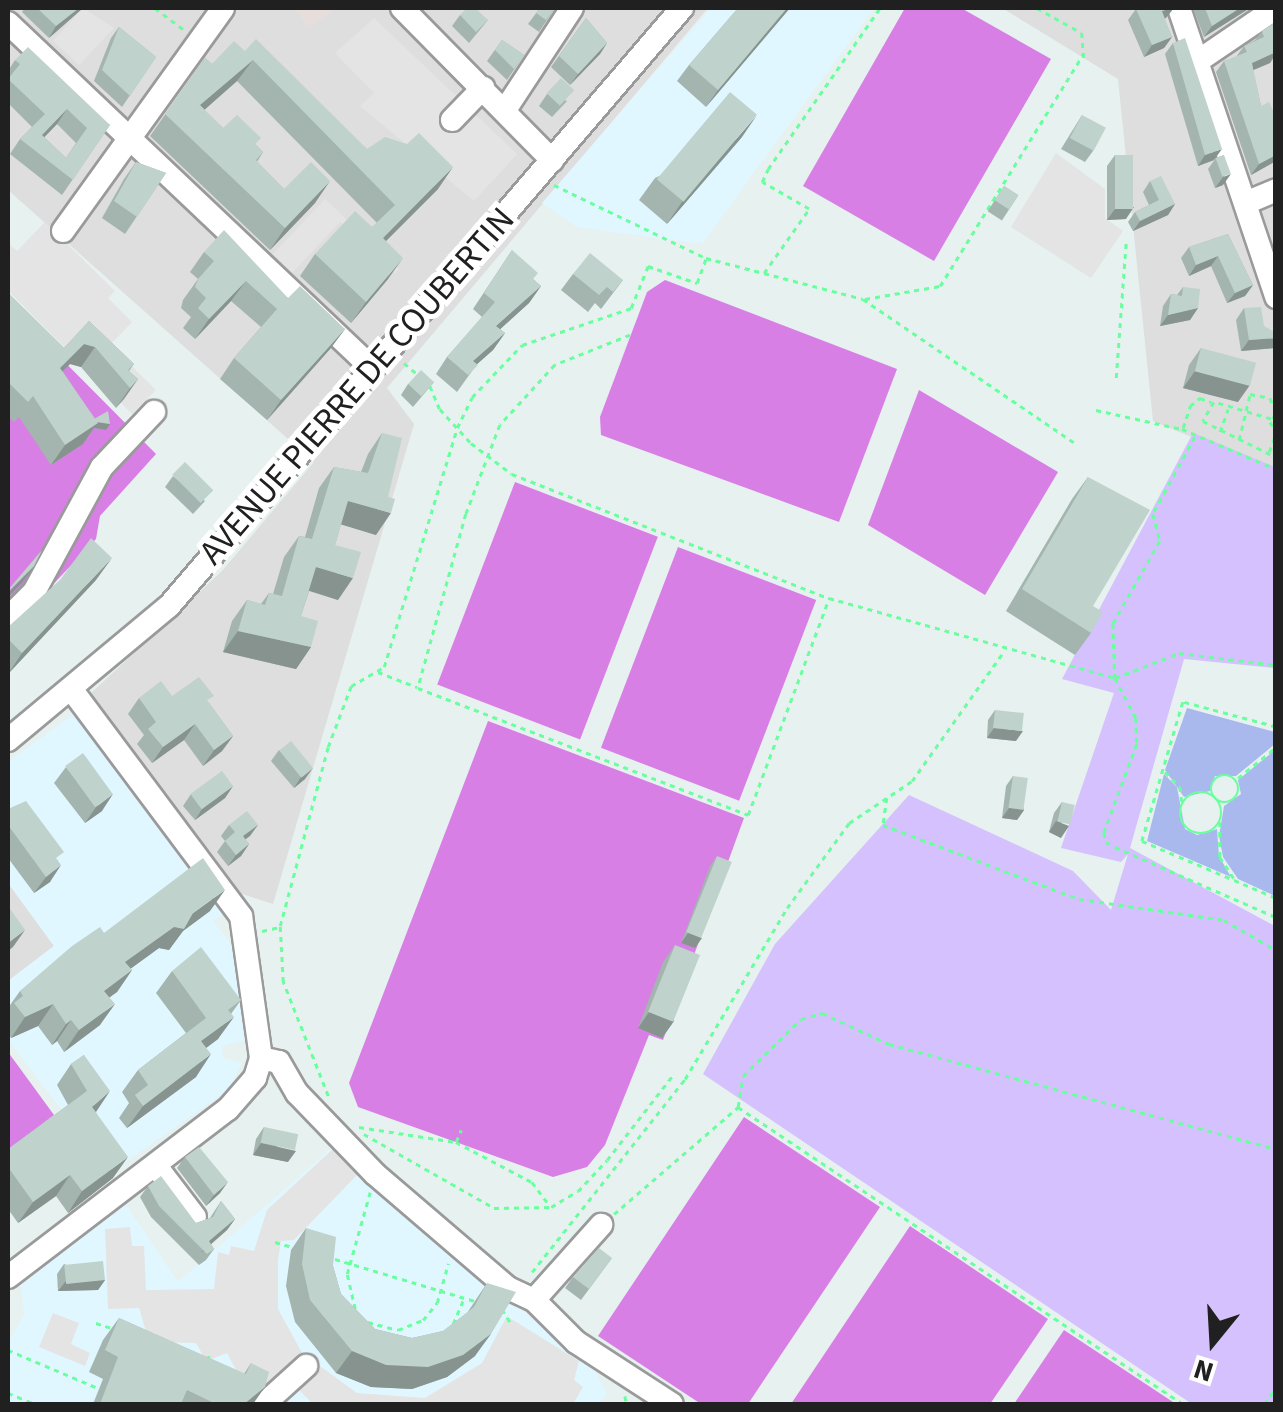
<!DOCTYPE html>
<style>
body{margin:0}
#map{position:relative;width:1283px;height:1412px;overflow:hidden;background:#e6f1f0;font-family:"Source Sans 3",sans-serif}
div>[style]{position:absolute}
.residential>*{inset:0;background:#dddedd}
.education>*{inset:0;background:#e1f7ff}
.grass>*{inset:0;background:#a9b9ee}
.park>*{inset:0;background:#d5c1fd}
.pitch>*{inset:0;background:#d87fe5;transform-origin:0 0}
.parking>*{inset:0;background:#e4e4e4}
.plaza>*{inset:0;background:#e7ddda}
.path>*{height:2.5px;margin-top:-1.25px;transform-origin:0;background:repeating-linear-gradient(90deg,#69ff9f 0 5px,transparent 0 10px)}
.path>.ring{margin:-1.25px;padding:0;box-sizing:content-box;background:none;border:2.5px solid #69ff9f;border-radius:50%}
.roads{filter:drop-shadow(2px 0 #9a9a9a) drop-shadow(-2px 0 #9a9a9a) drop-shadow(0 2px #9a9a9a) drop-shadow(0 -2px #9a9a9a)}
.minor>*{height:22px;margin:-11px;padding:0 11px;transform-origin:11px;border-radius:11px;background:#fff}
.wall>*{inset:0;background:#a4b5af;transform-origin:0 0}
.shaded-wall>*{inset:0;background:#86938f}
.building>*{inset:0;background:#bfd2cc;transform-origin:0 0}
span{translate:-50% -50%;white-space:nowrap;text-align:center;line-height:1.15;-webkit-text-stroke:10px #fff;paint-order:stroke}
.street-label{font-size:35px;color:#202020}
.frame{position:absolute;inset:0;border:10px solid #202020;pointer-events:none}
.north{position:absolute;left:1163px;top:1292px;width:100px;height:100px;-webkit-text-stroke:8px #fff;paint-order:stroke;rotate:198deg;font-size:28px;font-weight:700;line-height:40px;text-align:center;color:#202020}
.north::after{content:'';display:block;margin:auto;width:35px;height:45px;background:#202020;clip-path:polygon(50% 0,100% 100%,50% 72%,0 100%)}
</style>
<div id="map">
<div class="residential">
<div style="clip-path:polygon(8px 8px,708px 8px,387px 388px,414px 424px,273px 904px,239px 893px,88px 696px,222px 571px,314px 462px,8px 190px)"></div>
<div style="clip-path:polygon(1002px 8px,1275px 8px,1275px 472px,1153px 421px,1118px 79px)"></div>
<div style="clip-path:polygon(8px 883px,54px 946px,8px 981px)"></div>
</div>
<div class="education">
<div style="clip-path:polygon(711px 8px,874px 8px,702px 244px,577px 227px,542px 203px)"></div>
<div style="clip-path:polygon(75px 713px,224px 913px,213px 921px,235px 949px,246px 1040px,222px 1046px,223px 1058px,242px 1063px,227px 1091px,110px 1173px,8px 1040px,8px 981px,54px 946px,8px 883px,8px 762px)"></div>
<div style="clip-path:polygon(335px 1145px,535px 1322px,590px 1361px,607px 1394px,598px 1404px,8px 1404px,8px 1342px,24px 1315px,21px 1283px,126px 1205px,178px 1282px)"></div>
</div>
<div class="grass">
<div style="clip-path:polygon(1187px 708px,1275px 732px,1275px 744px,1236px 776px,1215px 776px,1210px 791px,1184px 797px,1165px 770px)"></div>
<div style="clip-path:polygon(1275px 750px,1275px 896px,1238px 879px,1223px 857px,1219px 836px,1224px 806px,1241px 794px,1238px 780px)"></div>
<div style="clip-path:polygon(1164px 774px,1177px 787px,1185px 829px,1197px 835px,1217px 829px,1219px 856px,1231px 877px,1147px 841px)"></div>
</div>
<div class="park">
<div style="clip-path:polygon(1193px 433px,1275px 467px,1275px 668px,1184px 659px,1130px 848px,1275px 926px,1275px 1404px,1192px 1404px,703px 1074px,775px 944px,909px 795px,1073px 871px,1111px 910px,1128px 854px,1121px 862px,1061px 848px,1114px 693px,1062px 679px)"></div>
</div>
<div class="pitch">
<div style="clip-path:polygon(905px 8px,961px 8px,1051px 59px,934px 261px,803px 186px)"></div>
<div style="clip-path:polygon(665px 280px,897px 369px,839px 522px,601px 435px,600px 417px,647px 292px)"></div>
<div style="clip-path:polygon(8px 305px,156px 454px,100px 516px,96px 539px,8px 632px)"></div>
<div style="clip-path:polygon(919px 390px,1058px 472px,985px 595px,868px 525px)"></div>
<div style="left:515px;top:482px;width:153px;height:217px;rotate:21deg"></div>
<div style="left:678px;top:547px;width:148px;height:215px;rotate:21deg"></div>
<div style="clip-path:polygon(488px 721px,744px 818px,663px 1040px,649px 1035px,605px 1145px,587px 1167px,553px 1177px,358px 1107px,349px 1083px)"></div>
<div style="clip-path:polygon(8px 1052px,54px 1115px,8px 1150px)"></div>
<div style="clip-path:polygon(744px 1117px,880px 1207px,748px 1404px,701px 1404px,598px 1336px)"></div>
<div style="clip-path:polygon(910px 1226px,1048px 1319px,990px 1404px,791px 1404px)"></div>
<div style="clip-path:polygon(1064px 1330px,1176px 1404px,1014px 1404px)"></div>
</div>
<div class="parking">
<div style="clip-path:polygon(83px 8px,114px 28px,79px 65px,53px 41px)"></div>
<div style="clip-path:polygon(374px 18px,517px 154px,474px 201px,360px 106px,374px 93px,335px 53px)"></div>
<div style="clip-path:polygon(1056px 153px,1105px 189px,1105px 218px,1123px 231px,1091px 278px,1011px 227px)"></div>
<div style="clip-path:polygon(325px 199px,399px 269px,395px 274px,340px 222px,292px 273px,273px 254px)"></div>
<div style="clip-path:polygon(45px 222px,115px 291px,108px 298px,132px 322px,110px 345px,156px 390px,132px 414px,8px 291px,8px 243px,17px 251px)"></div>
<div style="clip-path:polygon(335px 1147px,358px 1174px,294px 1240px,281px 1241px,278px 1260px,278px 1309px,302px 1353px,357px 1393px,425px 1398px,482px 1363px,507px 1316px,579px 1361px,574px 1380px,583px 1387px,573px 1404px,313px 1404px,282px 1373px,266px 1385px,242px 1381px,227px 1353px,206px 1361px,196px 1343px,149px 1342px,139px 1308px,108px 1309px,105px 1229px,130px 1227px,132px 1246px,144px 1246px,146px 1290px,214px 1289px,218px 1252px,229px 1255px,231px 1246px,254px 1251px,267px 1210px)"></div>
<div style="clip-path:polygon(53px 1313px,79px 1323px,71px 1344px,90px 1353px,85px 1366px,39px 1347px)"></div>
</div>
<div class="plaza">
<div style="clip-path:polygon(295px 8px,338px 8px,308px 27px)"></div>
</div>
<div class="path">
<div style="left:155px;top:8px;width:38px;rotate:37deg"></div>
<div style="left:1037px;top:8px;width:51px;rotate:29.1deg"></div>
<div style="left:1082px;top:33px;width:27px;rotate:86deg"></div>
<div style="left:554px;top:185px;width:169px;rotate:25.7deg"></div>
<div style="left:706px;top:258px;width:162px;rotate:14.6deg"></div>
<div style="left:863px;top:299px;width:258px;rotate:34.2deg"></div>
<div style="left:764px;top:273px;width:78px;rotate:-54.9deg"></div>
<div style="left:809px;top:209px;width:54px;rotate:-150.1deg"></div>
<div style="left:762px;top:182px;width:14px;rotate:-65deg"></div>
<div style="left:768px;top:169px;width:196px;rotate:-55.2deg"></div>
<div style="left:865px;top:299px;width:76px;rotate:-9.8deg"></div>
<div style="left:940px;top:286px;width:274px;rotate:-58.3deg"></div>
<div style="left:630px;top:335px;width:81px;rotate:158.2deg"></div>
<div style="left:555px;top:365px;width:81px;rotate:132.5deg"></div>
<div style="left:500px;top:425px;width:95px;rotate:110.9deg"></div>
<div style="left:466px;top:514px;width:180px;rotate:105.4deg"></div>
<div style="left:418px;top:688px;width:354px;rotate:21deg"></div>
<div style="left:748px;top:815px;width:232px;rotate:-69.5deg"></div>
<div style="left:404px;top:363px;width:17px;rotate:40deg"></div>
<div style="left:1116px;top:378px;width:137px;rotate:-85.8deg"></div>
<div style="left:430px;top:386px;width:25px;rotate:67deg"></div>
<div style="left:440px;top:409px;width:46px;rotate:47.6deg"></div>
<div style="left:471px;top:443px;width:51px;rotate:37.1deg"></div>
<div style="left:512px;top:474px;width:340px;rotate:21.4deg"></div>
<div style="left:829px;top:598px;width:297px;rotate:15.6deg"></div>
<div style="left:1115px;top:678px;width:69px;rotate:-21.3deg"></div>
<div style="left:1179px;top:653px;width:98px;rotate:7.1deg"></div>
<div style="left:1096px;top:410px;width:88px;rotate:12.5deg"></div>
<div style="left:1182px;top:429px;width:102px;rotate:23.1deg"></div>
<div style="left:1276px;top:415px;width:9px;rotate:131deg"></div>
<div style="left:1270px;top:422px;width:10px;rotate:53deg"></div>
<div style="left:1271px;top:419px;width:59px;rotate:-163.4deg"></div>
<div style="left:1214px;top:402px;width:22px;rotate:120deg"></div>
<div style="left:1203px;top:421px;width:81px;rotate:26.3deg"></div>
<div style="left:1183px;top:428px;width:23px;rotate:-72deg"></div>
<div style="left:1190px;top:406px;width:13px;rotate:-39deg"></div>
<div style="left:1200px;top:398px;width:12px;rotate:20deg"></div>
<div style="left:1220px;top:432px;width:24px;rotate:-71deg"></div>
<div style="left:1195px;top:437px;width:88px;rotate:118.6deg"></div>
<div style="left:1153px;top:514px;width:28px;rotate:75deg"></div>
<div style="left:1160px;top:541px;width:95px;rotate:119.5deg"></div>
<div style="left:1113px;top:624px;width:54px;rotate:87.9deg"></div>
<div style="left:1115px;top:678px;width:45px;rotate:62.3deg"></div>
<div style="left:1136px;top:718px;width:26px;rotate:88deg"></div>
<div style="left:1137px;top:744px;width:95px;rotate:110.3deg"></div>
<div style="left:1104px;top:833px;width:9px;rotate:77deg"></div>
<div style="left:1106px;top:842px;width:20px;rotate:27deg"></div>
<div style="left:1124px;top:851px;width:166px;rotate:23.5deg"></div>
<div style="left:1239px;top:440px;width:47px;rotate:-76.6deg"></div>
<div style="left:1250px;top:394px;width:20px;rotate:11deg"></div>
<div style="left:1270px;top:398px;width:14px;rotate:65deg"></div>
<div style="left:1269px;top:452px;width:19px;rotate:-69deg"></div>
<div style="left:378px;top:672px;width:42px;rotate:21deg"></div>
<div style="left:1276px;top:727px;width:96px;rotate:-165deg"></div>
<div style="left:1183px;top:702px;width:145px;rotate:106.4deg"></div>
<div style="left:1142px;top:841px;width:146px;rotate:23deg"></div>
<div style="left:1165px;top:772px;width:21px;rotate:45deg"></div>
<div style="left:1180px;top:787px;width:15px;rotate:82deg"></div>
<div class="ring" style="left:1211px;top:775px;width:25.5px;height:25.5px"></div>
<div style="left:1238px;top:778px;width:49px;rotate:-39.2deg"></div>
<div class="ring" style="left:1180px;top:792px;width:39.5px;height:39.5px"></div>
<div style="left:887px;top:798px;width:27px;rotate:98deg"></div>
<div style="left:883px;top:825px;width:210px;rotate:20.7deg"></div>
<div style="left:1079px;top:899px;width:147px;rotate:8.2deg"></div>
<div style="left:1224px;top:920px;width:60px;rotate:30deg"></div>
<div style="left:1220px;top:822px;width:35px;rotate:90deg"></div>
<div style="left:1220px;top:857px;width:27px;rotate:57deg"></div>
<div style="left:262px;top:931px;width:17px;rotate:-13deg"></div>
<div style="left:328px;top:1096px;width:123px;rotate:-111.5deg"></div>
<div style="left:283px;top:982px;width:56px;rotate:-93.1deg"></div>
<div style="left:280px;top:926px;width:185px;rotate:-75deg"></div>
<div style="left:328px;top:747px;width:65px;rotate:-69.3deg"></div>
<div style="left:351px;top:686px;width:38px;rotate:-30deg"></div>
<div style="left:384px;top:667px;width:250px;rotate:-73deg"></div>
<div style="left:457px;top:428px;width:34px;rotate:-64deg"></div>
<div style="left:472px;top:397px;width:72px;rotate:-46.1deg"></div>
<div style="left:522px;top:345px;width:115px;rotate:-18.7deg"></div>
<div style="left:631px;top:308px;width:45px;rotate:-68deg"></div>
<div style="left:648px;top:266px;width:52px;rotate:19.1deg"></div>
<div style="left:697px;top:283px;width:27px;rotate:-70deg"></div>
<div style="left:738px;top:1107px;width:31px;rotate:-81deg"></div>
<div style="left:743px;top:1076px;width:81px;rotate:-44.5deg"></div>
<div style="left:801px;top:1019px;width:22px;rotate:-16deg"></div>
<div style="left:822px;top:1013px;width:74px;rotate:24.8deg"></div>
<div style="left:889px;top:1044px;width:401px;rotate:15.2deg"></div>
<div style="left:359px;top:1127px;width:98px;rotate:8.8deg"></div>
<div style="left:456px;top:1142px;width:86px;rotate:27.8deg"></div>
<div style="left:532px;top:1182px;width:30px;rotate:53deg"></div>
<div style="left:364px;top:1134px;width:150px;rotate:29.6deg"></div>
<div style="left:494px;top:1208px;width:57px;rotate:-1deg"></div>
<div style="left:551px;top:1207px;width:31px;rotate:-31deg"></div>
<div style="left:578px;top:1191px;width:42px;rotate:-46.9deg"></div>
<div style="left:607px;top:1160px;width:108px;rotate:-52.2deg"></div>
<div style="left:456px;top:1142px;width:13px;rotate:-67deg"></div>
<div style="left:614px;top:1214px;width:164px;rotate:-40.8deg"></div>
<div style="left:738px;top:1107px;width:535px;rotate:33.72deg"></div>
<div style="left:275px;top:1242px;width:22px;rotate:16deg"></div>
<div style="left:335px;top:1259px;width:146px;rotate:16.7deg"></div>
<div style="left:532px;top:1272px;width:246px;rotate:-51.6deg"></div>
<div style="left:685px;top:1079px;width:199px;rotate:-59.2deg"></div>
<div style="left:787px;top:908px;width:105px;rotate:-53.9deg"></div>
<div style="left:849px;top:823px;width:76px;rotate:-33.7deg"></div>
<div style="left:912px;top:781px;width:156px;rotate:-54.7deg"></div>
<div style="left:355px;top:1309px;width:36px;rotate:-103deg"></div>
<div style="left:347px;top:1274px;width:85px;rotate:-74.3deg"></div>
<div style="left:502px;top:1309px;width:19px;rotate:58deg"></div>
<div style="left:368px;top:1322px;width:31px;rotate:15deg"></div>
<div style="left:398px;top:1330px;width:27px;rotate:-22deg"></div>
<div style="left:423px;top:1320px;width:22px;rotate:-51deg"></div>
<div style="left:437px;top:1303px;width:41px;rotate:-74.2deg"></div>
<div style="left:96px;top:1323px;width:16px;rotate:18deg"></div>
<div style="left:453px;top:1324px;width:28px;rotate:-67deg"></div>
<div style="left:8px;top:1350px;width:98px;rotate:22.9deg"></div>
<div style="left:208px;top:1361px;width:10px;rotate:-84deg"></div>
<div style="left:8px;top:1393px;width:29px;rotate:22deg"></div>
<div style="left:625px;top:1396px;width:8px;rotate:76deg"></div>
<div style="left:1264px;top:1404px;width:20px;rotate:-53deg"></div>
</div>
<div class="roads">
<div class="minor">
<div style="left:402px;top:8px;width:214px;rotate:45.4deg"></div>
<div style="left:1179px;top:8px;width:305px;rotate:71.4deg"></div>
<div style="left:8px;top:23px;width:500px;rotate:43.46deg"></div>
<div style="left:1201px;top:59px;width:91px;rotate:-34.2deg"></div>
<div style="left:505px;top:110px;width:122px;rotate:-56.7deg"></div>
<div style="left:452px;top:120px;width:45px;rotate:-45.9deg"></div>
<div style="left:1248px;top:202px;width:30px;rotate:-23deg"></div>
<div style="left:63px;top:231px;width:274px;rotate:-54.3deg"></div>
<div style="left:8px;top:618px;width:37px;rotate:-45deg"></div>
<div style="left:34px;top:592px;width:142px;rotate:-61.5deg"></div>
<div style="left:102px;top:467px;width:76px;rotate:-46.6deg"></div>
<div style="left:8px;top:740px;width:209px;rotate:-39.8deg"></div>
<div style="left:169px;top:606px;width:788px;rotate:-49.38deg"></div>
<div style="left:261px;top:1058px;width:18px;rotate:13deg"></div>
<div style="left:279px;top:1062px;width:36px;rotate:60deg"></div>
<div style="left:297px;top:1093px;width:112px;rotate:46.1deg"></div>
<div style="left:375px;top:1174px;width:175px;rotate:40.6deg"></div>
<div style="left:508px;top:1288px;width:29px;rotate:25deg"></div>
<div style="left:534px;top:1300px;width:59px;rotate:45deg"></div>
<div style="left:576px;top:1342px;width:114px;rotate:32.9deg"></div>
<div style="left:156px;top:1166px;width:64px;rotate:52.6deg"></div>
<div style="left:8px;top:1277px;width:277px;rotate:-37.4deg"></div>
<div style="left:228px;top:1109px;width:41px;rotate:-48.9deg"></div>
<div style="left:255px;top:1078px;width:21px;rotate:-73deg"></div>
<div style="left:261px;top:1058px;width:143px;rotate:-98deg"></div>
<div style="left:241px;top:916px;width:282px;rotate:-126.8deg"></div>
<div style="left:534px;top:1300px;width:101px;rotate:-48.2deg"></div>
<div style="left:264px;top:1404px;width:57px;rotate:-42.1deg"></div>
</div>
</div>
<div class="wall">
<div style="clip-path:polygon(25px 8px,83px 8px,49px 38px,22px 12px)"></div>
<div style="clip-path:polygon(540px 8px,555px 8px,539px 32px,528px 24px)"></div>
<div style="clip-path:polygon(738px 8px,790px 8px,706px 107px,677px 81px,689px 65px)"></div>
<div style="clip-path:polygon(1174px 8px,1164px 18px,1172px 37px,1164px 48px,1144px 57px,1128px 20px,1136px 9px)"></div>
<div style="clip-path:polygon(1193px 8px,1250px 8px,1204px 37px)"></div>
<div style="clip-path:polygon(460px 15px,488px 20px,469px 43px,452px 26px)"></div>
<div style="clip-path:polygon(586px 18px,607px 43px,600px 54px,570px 85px,551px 67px)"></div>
<div style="clip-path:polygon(1276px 22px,1276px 55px,1270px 63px,1253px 70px,1261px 106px,1276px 117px,1276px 161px,1251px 175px,1216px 72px,1224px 61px,1236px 57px,1244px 46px,1255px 40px,1262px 31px)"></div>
<div style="clip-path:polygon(119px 27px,156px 57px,122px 107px,94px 81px,111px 38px)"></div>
<div style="clip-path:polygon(502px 40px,524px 55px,507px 80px,487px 61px)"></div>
<div style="clip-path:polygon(1173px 43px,1214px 160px,1198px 166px,1165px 54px)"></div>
<div style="clip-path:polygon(245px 51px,367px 149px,438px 189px,386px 241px,388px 279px,351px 323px,300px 276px,315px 254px,372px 227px,377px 223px,237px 81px,204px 110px,223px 128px,256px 145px,263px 152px,257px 162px,284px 189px,315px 203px,270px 250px,150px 136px,205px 58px,212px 64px)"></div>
<div style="clip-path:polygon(evenodd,15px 60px,110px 125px,62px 195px,10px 154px,20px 139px,32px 127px,8px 103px,8px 71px,15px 60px,57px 124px,76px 143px,66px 158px,44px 137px,57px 124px)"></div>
<div style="clip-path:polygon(547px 94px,567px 101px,552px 117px,539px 106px)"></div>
<div style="clip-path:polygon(1082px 115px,1093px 151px,1085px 162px,1061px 149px)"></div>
<div style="clip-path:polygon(742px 137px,667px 224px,639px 200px,655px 178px)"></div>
<div style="clip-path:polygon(1115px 155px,1126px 219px,1107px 220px,1107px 166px)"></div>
<div style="clip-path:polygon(1224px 155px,1223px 185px,1215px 188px,1208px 169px,1216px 158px)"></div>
<div style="clip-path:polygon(136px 162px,166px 173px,125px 234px,102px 218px,124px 179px)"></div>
<div style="clip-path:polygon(1150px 181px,1175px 204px,1168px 215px,1133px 231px,1128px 222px,1135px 212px,1149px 205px,1143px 192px)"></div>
<div style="left:1004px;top:186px;width:17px;height:30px;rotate:33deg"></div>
<div style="clip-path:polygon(1228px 234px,1253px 285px,1245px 296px,1227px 303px,1211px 266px,1189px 276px,1181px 258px,1189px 247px)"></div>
<div style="clip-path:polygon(512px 250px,533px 279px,541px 286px,529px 303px,500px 329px,505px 333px,493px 350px,477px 364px,457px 392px,436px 374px,447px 357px,482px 317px,473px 309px)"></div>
<div style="clip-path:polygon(204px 252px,345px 329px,330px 349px,267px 420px,220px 379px,234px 358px,261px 327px,231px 301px,195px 339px,183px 328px,191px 317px,181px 308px,183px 300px,198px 279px,190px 272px)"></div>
<div style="clip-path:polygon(573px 274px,623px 280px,601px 309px,595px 303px,588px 312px,561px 290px)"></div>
<div style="clip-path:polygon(1183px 287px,1198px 308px,1190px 320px,1160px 326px,1163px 306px,1171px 294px,1177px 295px)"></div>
<div style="clip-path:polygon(8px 293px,64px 348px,89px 321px,134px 364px,129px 371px,138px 379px,116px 408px,81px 367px,70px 364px,63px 371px,94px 419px,106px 430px,94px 428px,83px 444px,51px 465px,19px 417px,14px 422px,8px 416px)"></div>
<div style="clip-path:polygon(1244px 308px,1264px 326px,1275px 348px,1241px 351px,1236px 320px)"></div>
<div style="clip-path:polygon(1201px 348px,1238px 402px,1183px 388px,1189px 365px)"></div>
<div style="clip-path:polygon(434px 382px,413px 407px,401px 395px,408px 384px)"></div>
<div style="clip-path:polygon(382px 433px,376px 535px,341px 524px,335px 545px,338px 600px,309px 591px,301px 616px,311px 647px,296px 669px,223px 652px,232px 621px,247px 600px,261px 604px,269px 593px,273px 594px,284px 557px,299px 536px,305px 537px,319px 488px,334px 467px,361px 472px,368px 454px)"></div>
<div style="clip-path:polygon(173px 476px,205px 501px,193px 514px,165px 487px)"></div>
<div style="clip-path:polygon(1088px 477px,1093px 606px,1091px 633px,1075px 655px,1006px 611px,1072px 499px)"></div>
<div style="clip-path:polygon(96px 580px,8px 674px,8px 627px)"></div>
<div style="clip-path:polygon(172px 696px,209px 703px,233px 736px,222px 751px,203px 766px,184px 740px,152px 763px,137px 744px,144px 735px,128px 714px,139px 698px)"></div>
<div style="clip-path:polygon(995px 710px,1016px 741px,987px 738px,988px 720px)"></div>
<div style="clip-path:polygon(279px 750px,305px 779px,294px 788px,271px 761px)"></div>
<div style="clip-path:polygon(66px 767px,102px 811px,85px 823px,54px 783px)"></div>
<div style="clip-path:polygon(1013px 776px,1024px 810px,1017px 820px,1002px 818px,1006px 786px)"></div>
<div style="clip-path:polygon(233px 786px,225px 798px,195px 820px,183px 806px,191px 794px)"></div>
<div style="clip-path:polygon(1062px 802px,1061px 838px,1049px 832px,1054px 813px)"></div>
<div style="clip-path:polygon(8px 809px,58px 861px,50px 882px,34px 893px,8px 858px)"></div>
<div style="clip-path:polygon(229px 825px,258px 825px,245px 839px,249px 844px,241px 856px,228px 866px,217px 852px,225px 841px,221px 836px)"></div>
<div style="clip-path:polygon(717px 856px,695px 948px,681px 943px,710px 866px)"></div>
<div style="clip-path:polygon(210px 911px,183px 931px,169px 950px,159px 948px,130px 969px,132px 970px,117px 992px,109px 997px,100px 1025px,64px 1052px,57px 1041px,52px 1045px,38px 1026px,11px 1038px,8px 1034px,8px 1008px,20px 991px,104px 933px)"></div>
<div style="clip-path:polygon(675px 945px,674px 1021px,662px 1038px,638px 1028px,663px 962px)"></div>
<div style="clip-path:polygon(172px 971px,241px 1000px,231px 1014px,218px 1039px,206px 1048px,196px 1077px,127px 1128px,119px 1118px,129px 1103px,122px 1092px,138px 1070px,186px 1033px,156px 993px)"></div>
<div style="clip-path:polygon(84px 1055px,96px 1112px,113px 1178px,68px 1213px,56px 1196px,18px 1223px,8px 1209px,8px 1149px,68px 1105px,57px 1085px,71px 1064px)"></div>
<div style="clip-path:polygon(264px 1127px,288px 1162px,253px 1155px,256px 1139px)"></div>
<div style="clip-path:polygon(185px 1157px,220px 1193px,206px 1206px,177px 1168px)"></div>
<div style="clip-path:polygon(148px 1186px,196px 1223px,210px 1218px,221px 1201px,235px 1219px,227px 1230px,211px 1244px,214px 1249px,206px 1260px,199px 1265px,151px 1217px,140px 1197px)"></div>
<div style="clip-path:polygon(306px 1228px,333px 1266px,341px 1294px,375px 1329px,412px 1338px,443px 1331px,467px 1313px,487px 1283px,475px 1356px,447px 1377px,412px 1389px,371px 1387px,336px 1373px,295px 1322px,286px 1286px,291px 1250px)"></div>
<div style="clip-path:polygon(612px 1258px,581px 1300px,565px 1288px,573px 1277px)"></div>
<div style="clip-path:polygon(64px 1264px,105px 1280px,98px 1290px,58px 1291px,57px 1274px)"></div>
<div style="clip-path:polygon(119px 1318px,244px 1374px,251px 1363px,253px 1404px,93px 1404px,103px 1379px,89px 1372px,103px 1340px)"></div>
</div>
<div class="shaded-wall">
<div style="clip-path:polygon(79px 8px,83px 8px,49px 38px,56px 26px)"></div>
<div style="clip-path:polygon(787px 8px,790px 8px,706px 107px,718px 90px)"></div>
<div style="clip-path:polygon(1174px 8px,1166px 18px,1154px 23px,1162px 11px)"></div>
<div style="clip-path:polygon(1240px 8px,1250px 8px,1204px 37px,1212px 26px)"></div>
<div style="clip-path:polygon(1172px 37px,1164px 48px,1144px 57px,1152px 45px)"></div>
<div style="clip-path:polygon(607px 43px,600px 54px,570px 85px,578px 74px)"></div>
<div style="clip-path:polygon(1276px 52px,1270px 63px,1244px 74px,1252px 63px)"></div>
<div style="clip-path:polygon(253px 60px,237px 81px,185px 127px,200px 105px)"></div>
<div style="clip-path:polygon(67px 109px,57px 124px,32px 150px,42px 135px)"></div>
<div style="clip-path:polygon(757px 115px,742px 137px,667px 224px,682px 202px)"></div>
<div style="clip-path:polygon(1222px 149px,1214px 160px,1198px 166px,1205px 155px)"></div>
<div style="clip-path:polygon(1276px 155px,1276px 161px,1251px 175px,1259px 164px)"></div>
<div style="clip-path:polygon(453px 167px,438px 189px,368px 259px,383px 238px)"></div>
<div style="clip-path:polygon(1231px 174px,1223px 185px,1215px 188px,1223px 177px)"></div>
<div style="clip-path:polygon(330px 181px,315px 203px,270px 250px,285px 228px)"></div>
<div style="clip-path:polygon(1175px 204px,1168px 215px,1133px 231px,1140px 221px)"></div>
<div style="clip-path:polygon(1134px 207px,1126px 219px,1107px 220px,1115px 209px)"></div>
<div style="clip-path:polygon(1218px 256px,1211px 266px,1189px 276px,1196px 265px)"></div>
<div style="clip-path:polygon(403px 258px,388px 279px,351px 323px,366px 302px)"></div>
<div style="clip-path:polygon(246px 281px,231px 301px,195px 339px,209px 319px)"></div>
<div style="clip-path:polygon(1253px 285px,1245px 296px,1227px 303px,1235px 293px)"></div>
<div style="clip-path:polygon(541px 286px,529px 303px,485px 343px,496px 326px)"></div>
<div style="clip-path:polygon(1198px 308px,1190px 320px,1160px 326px,1168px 315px)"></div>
<div style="clip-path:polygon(345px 329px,330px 349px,267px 420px,281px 400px)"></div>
<div style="clip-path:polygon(505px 333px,493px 350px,466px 374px,473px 361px)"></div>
<div style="clip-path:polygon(1276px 338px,1275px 348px,1241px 351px,1249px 340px)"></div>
<div style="clip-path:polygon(84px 344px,95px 347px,81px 367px,70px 364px,46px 388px,60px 368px)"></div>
<div style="clip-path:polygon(1195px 371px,1250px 385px,1238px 402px,1183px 388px)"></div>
<div style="clip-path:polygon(138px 379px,124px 399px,116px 408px,130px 388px)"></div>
<div style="clip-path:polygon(90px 421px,110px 424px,106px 430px,94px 428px,83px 444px,51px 465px,65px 445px)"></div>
<div style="clip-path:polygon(348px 501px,391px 513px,376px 535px,333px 522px)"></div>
<div style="clip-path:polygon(112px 558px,96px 580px,8px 674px,22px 653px)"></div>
<div style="clip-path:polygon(34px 566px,22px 583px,8px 597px,8px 593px)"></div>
<div style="clip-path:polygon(316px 567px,353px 578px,338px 600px,301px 588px)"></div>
<div style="clip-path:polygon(238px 631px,311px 647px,296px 669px,223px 652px)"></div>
<div style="clip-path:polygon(195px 724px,184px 740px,152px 763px,163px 747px)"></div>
<div style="clip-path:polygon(994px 728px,1023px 731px,1016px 741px,987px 738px)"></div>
<div style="clip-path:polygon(233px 736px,222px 751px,203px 766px,214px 750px)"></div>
<div style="clip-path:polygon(313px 768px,305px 779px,294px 788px,301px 777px)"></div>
<div style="clip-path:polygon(233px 786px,225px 798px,195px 820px,202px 809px)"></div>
<div style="clip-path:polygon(113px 794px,102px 811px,85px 823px,96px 807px)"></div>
<div style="clip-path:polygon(1009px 808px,1024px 810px,1017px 820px,1002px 818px)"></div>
<div style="clip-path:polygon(1056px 821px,1069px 826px,1061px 838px,1049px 832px)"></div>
<div style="clip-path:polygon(258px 825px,250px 836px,235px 847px,243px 836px)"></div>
<div style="clip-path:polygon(249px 844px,241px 856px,228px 866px,236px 855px)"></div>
<div style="clip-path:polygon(61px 865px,50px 882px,34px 893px,46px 877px)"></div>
<div style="clip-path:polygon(225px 890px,210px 911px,183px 931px,169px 950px,159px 948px,111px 983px,125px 962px)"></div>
<div style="clip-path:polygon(25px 930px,13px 947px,8px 951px,8px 943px)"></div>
<div style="clip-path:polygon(688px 933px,702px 938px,695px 948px,681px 943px)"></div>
<div style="clip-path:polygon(132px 970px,117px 992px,90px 1012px,104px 991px)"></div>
<div style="clip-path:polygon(53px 1004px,38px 1026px,11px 1038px,25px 1017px)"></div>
<div style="clip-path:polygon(115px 1004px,100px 1025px,64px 1052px,79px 1030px)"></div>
<div style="clip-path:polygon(649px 1012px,674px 1021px,662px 1038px,638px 1028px)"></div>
<div style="clip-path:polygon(234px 1017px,218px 1039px,186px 1063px,201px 1041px)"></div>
<div style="clip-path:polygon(71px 1020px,57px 1041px,52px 1045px,66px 1024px)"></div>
<div style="clip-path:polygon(211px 1054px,196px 1077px,127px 1128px,143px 1106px)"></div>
<div style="clip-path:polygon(110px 1091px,96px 1112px,92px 1107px)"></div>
<div style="clip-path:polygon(261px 1143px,296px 1151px,288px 1162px,253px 1155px)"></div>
<div style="clip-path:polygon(128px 1157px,113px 1178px,68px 1213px,82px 1191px)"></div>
<div style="clip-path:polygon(70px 1175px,56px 1196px,18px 1223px,33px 1202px)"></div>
<div style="clip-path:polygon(228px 1182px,220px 1193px,206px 1206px,214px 1195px)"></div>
<div style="clip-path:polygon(235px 1219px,227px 1230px,201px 1253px,209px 1241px)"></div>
<div style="clip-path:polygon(105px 1280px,98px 1290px,58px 1291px,66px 1281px)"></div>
<div style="clip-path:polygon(491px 1334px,475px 1356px,447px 1377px,412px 1389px,371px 1387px,336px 1373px,352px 1351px)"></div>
<div style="clip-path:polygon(265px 1387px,253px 1404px,244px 1404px)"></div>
</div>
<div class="building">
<div style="clip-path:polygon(37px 8px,79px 8px,56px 26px)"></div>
<div style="clip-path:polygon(467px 8px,475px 8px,488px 20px,476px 32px,460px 15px)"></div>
<div style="clip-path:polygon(540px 8px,555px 8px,546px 20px,536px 13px)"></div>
<div style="clip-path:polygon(738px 8px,787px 8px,718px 90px,689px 65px)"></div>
<div style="clip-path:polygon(1140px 8px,1172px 8px,1162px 11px,1172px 37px,1152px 45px,1136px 9px)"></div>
<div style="clip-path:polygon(1205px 8px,1240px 8px,1212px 26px)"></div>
<div style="clip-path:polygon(586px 18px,607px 43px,578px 74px,559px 56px)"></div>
<div style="clip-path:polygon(1276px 22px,1276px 52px,1252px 63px,1261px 106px,1269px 102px,1276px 117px,1276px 155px,1259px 164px,1224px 61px,1247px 52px,1244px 46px,1264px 37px,1262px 31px)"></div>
<div style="clip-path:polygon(119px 27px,156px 57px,130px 96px,102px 70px)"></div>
<div style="clip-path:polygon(1185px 38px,1222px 149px,1205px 155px,1173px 43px)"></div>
<div style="clip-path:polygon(256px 39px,367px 149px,385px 137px,407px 144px,419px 133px,453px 167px,383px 238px,403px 258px,366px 302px,315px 254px,355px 211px,372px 227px,395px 205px,253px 60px,200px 105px,223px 128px,237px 115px,261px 138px,255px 144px,263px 152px,256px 160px,284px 189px,311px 162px,330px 181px,285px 228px,165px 114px,205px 58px,212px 64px,234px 41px,245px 51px)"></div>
<div style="clip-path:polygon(502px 40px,524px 55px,514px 69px,495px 50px)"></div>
<div style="clip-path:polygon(evenodd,28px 47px,110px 125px,73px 180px,20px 139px,45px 114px,8px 79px,20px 64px,15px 60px,28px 47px,67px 109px,87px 128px,66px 158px,42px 135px,67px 109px)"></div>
<div style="left:561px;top:78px;width:18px;height:21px;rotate:43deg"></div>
<div style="left:730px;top:92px;width:35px;height:114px;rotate:40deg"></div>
<div style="left:1082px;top:115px;width:27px;height:26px;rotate:28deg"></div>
<div style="left:1115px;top:155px;width:18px;height:54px"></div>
<div style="left:1224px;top:155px;width:20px;height:9px;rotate:70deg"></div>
<div style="clip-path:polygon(136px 162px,166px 173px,137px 217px,114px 201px)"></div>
<div style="clip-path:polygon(1161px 176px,1175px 204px,1140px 221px,1135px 212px,1159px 200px,1150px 181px)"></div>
<div style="left:1004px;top:186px;width:17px;height:17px;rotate:33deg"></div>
<div style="clip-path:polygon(224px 230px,288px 298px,300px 286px,345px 329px,281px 400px,234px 358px,277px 309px,246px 281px,209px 319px,198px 308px,206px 298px,195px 287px,198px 279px,214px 261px,204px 252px)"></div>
<div style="clip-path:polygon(1228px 234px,1253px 285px,1235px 293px,1218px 256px,1196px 265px,1189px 247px)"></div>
<div style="clip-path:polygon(512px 250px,538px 273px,533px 279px,541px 286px,496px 326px,505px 333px,473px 361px,478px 365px,468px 375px,447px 357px,495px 302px,484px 293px)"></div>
<div style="clip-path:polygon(590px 253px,623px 280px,613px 292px,607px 287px,599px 295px,573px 274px)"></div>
<div style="clip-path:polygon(1183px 287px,1200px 289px,1198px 308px,1168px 315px,1171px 294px,1182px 296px)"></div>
<div style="clip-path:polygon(8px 293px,64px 348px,89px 321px,134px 364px,128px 370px,138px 379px,130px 388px,95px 347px,84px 344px,60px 368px,98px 423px,65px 445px,33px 396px,28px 402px,8px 382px)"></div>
<div style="clip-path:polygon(1261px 307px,1264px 326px,1276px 333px,1276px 338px,1249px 340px,1244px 308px)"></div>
<div style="left:1201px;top:348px;width:57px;height:24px;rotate:15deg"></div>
<div style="left:421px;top:370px;width:18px;height:19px;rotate:43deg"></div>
<div style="clip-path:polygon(108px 411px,110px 424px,97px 422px,94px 419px)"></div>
<div style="clip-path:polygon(382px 433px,402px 438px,388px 497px,395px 499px,391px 513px,348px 501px,335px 545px,361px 552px,353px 578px,316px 567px,301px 616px,318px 621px,311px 647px,238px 631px,247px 600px,265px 605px,269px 593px,282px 596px,299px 536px,312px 539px,334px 467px,368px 473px)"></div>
<div style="left:185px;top:462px;width:40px;height:18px;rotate:45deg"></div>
<div style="clip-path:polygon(1088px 477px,1150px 510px,1093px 606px,1103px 612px,1091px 633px,1022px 589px)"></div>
<div style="clip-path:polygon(91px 538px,112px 558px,22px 653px,8px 639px,8px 627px,60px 580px)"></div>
<div style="clip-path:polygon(42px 550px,34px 566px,9px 591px,8px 599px,8px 590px)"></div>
<div style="clip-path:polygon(199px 677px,214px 696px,207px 700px,233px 736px,214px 750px,195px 724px,163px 747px,148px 729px,156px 722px,139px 698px,161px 681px,172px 696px)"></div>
<div style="left:995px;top:710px;width:29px;height:18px;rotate:6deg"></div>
<div style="left:291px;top:741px;width:35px;height:15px;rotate:51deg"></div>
<div style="left:83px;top:753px;width:51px;height:22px;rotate:54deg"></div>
<div style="left:222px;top:771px;width:19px;height:39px;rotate:54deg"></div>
<div style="left:1013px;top:776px;width:15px;height:32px;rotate:8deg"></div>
<div style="clip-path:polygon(26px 801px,64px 852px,56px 858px,61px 865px,46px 877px,8px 825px,8px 809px)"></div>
<div style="left:1062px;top:802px;width:13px;height:20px;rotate:13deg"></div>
<div style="clip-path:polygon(247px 811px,258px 825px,243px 836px,249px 844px,236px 855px,225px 841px,235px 832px,229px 825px)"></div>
<div style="left:717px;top:856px;width:16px;height:82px;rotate:22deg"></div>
<div style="clip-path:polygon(203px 858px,225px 890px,193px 913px,184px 929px,174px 927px,125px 962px,132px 970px,104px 991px,115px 1004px,79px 1030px,71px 1020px,66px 1024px,53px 1004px,25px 1017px,14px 1003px,23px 996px,20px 991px,72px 946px,100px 927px,104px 933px)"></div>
<div style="clip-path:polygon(8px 906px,25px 930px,8px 943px)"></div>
<div style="left:675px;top:945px;width:27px;height:72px;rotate:22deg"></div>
<div style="clip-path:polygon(201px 947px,241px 1000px,228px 1010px,234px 1017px,201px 1041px,211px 1054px,143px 1106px,135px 1095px,148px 1085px,138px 1070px,206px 1018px,172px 971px)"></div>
<div style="clip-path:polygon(84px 1055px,110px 1091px,92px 1107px,128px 1157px,82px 1191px,70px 1175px,33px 1202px,8px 1167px,8px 1149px,87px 1091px,71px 1064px)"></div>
<div style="left:264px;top:1127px;width:35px;height:16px;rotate:12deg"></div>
<div style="clip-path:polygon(199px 1147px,228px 1182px,214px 1195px,185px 1157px)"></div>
<div style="clip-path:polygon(161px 1176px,196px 1223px,213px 1217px,221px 1201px,235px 1219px,209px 1241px,214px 1249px,207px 1254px,159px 1206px,148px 1186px)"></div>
<div style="clip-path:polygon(306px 1228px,336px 1237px,333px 1266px,341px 1294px,375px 1329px,412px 1338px,443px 1331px,474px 1307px,487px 1283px,516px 1292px,491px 1334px,463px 1355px,428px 1367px,386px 1365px,352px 1351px,310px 1300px,302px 1264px)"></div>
<div style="clip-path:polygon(599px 1248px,612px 1258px,589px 1289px,573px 1277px)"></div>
<div style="left:103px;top:1261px;width:19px;height:39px;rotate:84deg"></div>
<div style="clip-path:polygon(119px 1318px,246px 1374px,251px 1363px,269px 1372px,265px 1387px,244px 1404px,216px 1404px,187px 1390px,181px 1404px,100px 1404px,118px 1357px,105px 1350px)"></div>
</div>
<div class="street-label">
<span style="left:357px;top:386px;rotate:-49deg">AVENUE PIERRE DE COUBERTIN</span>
</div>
<div class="frame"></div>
<div class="north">N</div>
</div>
